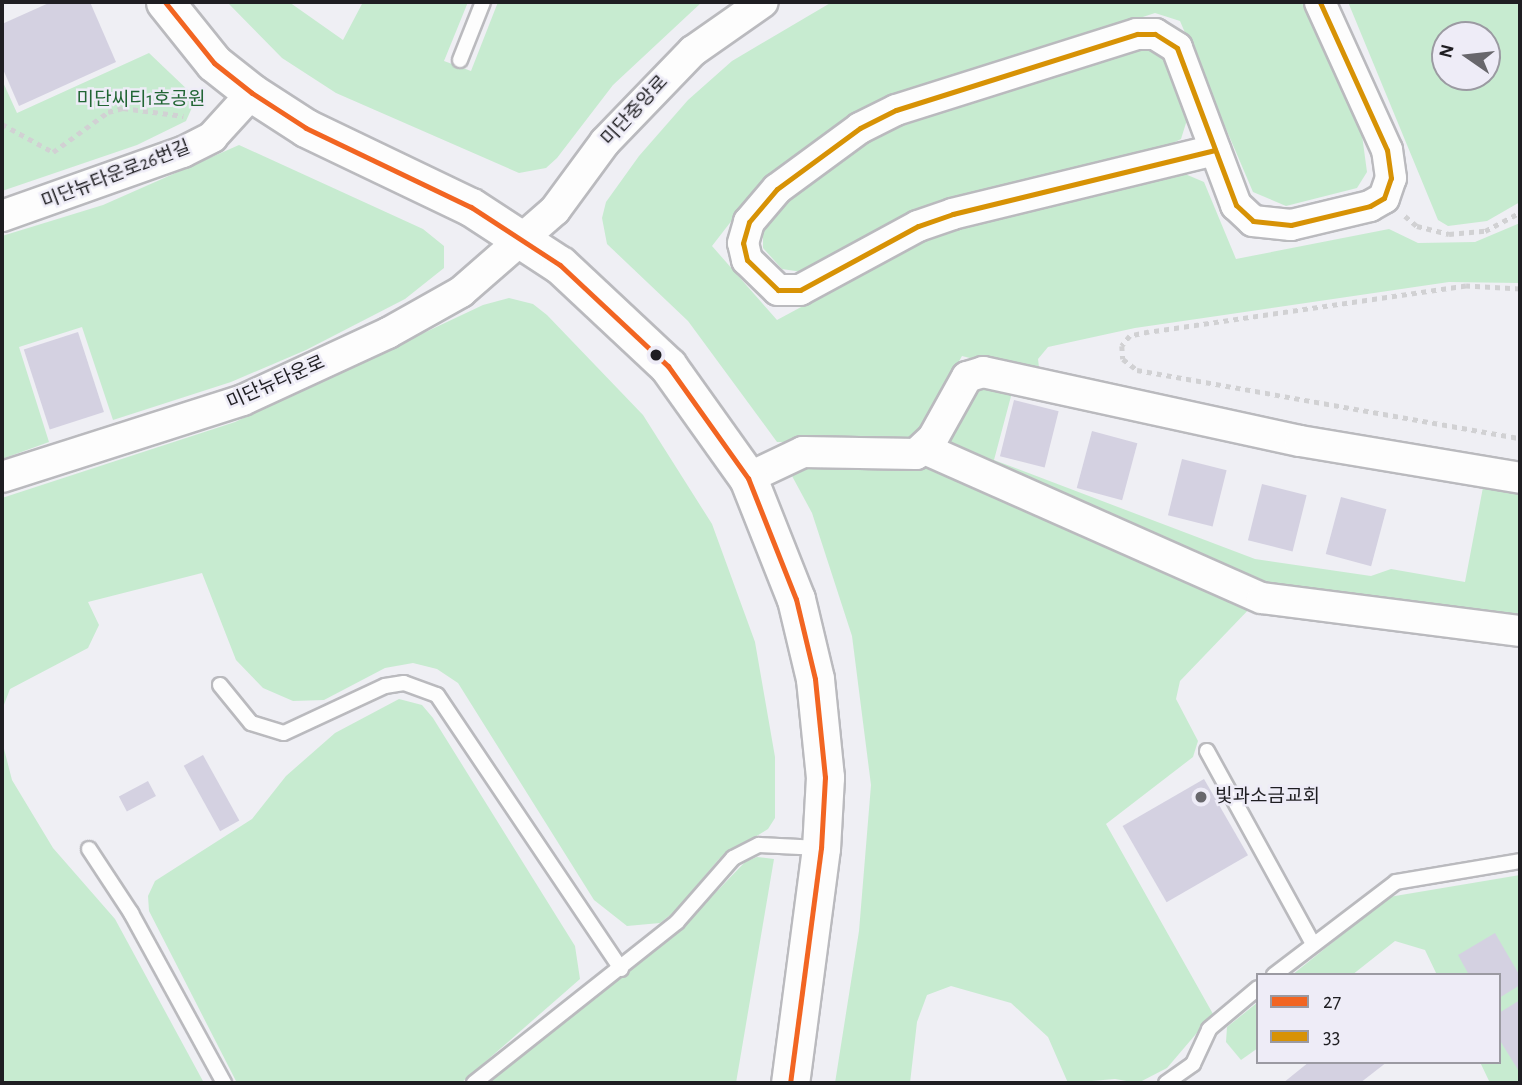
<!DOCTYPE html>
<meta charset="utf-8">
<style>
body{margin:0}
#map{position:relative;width:1522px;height:1085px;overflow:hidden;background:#efeff4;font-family:"Alegreya Sans","Noto Sans KR",sans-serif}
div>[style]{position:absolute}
.green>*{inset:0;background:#c7ebd0}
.building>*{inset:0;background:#d4d1e1;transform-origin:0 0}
.path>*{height:4.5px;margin-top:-2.25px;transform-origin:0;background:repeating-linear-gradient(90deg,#d1d1d3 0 5px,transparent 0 10px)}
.roads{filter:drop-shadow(2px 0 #bababe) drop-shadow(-2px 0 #bababe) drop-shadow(0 2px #bababe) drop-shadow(0 -2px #bababe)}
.service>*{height:14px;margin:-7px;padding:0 7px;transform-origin:7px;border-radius:7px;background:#fdfdfd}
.minor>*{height:30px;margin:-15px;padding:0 15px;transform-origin:15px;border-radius:15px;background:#fdfdfd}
.tertiary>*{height:37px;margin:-18.5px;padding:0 18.5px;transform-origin:18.5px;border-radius:18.5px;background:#fdfdfd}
.bus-1>*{height:5px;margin:-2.5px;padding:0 2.5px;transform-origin:2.5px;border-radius:2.5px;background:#f26522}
.bus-2>*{height:5px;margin:-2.5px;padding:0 2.5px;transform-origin:2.5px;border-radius:2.5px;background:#d79205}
.dots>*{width:19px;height:19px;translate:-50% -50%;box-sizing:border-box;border:4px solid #eeecf7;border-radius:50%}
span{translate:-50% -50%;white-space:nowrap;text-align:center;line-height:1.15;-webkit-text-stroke:5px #eeecf7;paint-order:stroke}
.park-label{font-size:19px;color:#226635}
.street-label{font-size:19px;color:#1f1e22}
.poi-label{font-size:19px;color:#1f1e22}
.left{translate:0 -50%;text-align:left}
.frame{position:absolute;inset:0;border:4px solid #1f1e22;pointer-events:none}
.legend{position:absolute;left:1256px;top:973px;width:245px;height:91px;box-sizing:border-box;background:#eeecf7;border:2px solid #9b9aa2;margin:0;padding:9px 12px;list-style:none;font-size:21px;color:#1f1e22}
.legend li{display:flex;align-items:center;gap:14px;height:35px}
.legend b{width:35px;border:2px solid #9b9aa2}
.north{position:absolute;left:1431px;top:21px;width:70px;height:70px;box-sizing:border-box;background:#eeecf7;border:2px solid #9b9aa2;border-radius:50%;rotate:284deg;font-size:19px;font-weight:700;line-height:28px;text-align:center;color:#1f1e22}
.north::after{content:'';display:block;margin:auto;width:24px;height:32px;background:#68676c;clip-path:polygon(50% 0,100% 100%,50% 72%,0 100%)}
</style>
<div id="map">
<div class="green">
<div style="clip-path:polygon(227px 2px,289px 2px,343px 40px,363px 2px,468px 2px,444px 61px,471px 71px,498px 2px,702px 2px,613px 85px,557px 158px,546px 168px,519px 173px,336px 93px,282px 58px)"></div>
<div style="clip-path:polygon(832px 2px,1304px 2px,1362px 135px,1367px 172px,1357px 188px,1286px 206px,1253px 192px,1180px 21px,1155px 13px,892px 99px,810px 144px,743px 206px,712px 246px,777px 320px,944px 230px,1178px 171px,1204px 182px,1236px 259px,1389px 229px,1418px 243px,1475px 242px,1520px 223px,1520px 283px,1449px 282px,1135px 328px,1048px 347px,1038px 359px,1040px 376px,962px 356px,915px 441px,777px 442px,688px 321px,607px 244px,602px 218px,606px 202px,639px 156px,688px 100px,732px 61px)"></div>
<div style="clip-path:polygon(evenodd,1348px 2px,1520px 2px,1520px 202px,1487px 221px,1448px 226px,1438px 220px,1348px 2px,1445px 35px,1487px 35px,1487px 77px,1445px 77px,1445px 35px)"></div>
<div style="clip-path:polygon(1143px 45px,1164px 55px,1187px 120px,1181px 139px,1169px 145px,948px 200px,802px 272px,782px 269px,763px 248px,763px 226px,778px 208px,873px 136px)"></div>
<div style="clip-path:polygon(149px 53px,191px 93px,194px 103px,186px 121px,137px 145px,2px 191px,2px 80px,17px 113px)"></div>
<div style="clip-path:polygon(239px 145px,423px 229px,444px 246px,444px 268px,405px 299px,306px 350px,231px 382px,113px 420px,82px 327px,19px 347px,49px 442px,2px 459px,2px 236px,103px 205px)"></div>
<div style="clip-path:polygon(509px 298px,533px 304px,547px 315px,643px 415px,712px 524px,755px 642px,775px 757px,775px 818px,768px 829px,719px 859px,674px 912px,660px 923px,627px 926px,594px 900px,458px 683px,437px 669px,413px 663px,385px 668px,324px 700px,293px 701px,263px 688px,236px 660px,202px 573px,88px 602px,99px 625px,88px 648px,10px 689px,2px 710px,2px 498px,235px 422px,483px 305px)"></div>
<div style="clip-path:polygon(977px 385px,1014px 385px,994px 460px,1255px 559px,1371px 576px,1391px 569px,1465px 582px,1484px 482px,1520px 488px,1520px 623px,1272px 592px,945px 442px)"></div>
<div style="clip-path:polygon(803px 462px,939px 468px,1253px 605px,1180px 681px,1176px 699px,1198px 741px,1193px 757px,1106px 824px,1213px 1014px,1167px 1068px,1138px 1083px,1115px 1079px,1068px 1083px,1048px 1037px,1011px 1003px,951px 986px,927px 995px,917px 1022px,910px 1083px,835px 1083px,859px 931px,871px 785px,852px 636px,812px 513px,792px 476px,793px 467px)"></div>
<div style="clip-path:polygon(399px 699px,422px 705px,433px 718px,575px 946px,580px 979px,461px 1083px,237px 1083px,149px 911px,148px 896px,155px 881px,252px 819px,286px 776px,335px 733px)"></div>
<div style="clip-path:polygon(2px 741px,12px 780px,53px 848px,115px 919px,204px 1083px,2px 1083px)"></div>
<div style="clip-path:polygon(757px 857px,774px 859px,736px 1083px,487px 1083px,673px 937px,745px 862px)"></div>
<div style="clip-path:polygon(1520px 875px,1520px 1083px,1490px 1083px,1480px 1062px,1499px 1062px,1499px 975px,1437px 975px,1425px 950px,1395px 941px,1352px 975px,1292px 975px,1389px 897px)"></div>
<div style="clip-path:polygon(1258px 1002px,1258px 1048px,1241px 1060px,1226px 1042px,1227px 1027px)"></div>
</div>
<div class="building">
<div style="clip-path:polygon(51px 2px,90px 2px,116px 62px,19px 106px,2px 67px,2px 24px)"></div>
<div style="left:78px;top:332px;width:84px;height:57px;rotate:72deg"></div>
<div style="left:1014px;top:400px;width:46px;height:58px;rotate:14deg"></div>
<div style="left:1092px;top:431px;width:47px;height:59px;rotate:15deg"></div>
<div style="left:1182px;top:459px;width:46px;height:58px;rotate:14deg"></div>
<div style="left:1262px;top:484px;width:46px;height:58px;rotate:14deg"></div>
<div style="left:1341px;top:497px;width:47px;height:59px;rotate:15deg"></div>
<div style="left:203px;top:755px;width:75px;height:22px;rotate:61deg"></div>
<div style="left:1204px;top:779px;width:88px;height:94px;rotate:60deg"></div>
<div style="left:148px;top:781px;width:17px;height:33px;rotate:62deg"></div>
<div style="clip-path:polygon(1495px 933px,1520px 976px,1520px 985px,1499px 998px,1499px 975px,1469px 975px,1458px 955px)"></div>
<div style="clip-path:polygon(1520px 1000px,1520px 1073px,1499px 1039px,1499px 1013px)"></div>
<div style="clip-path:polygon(1309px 1062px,1387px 1062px,1360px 1083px,1283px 1083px)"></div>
</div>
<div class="path">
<div style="left:2px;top:124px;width:58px;rotate:28.8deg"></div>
<div style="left:53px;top:152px;width:68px;rotate:-36deg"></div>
<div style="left:108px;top:112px;width:16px;rotate:-15deg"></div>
<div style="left:123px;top:108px;width:61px;rotate:7.6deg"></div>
<div style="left:1405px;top:216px;width:16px;rotate:40deg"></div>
<div style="left:1417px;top:226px;width:33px;rotate:14deg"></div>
<div style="left:1449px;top:234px;width:36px;rotate:-5deg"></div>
<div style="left:1485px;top:231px;width:40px;rotate:-28deg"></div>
<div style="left:1520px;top:289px;width:54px;rotate:-176.8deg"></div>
<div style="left:1466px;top:286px;width:320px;rotate:171.7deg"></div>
<div style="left:1149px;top:332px;width:19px;rotate:168deg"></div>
<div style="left:1130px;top:336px;width:13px;rotate:129deg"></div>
<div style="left:1122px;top:346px;width:13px;rotate:86deg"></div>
<div style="left:1123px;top:359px;width:18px;rotate:38deg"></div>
<div style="left:1137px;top:370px;width:389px;rotate:10.1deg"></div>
</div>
<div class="roads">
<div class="service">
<div style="left:460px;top:60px;width:62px;rotate:-68.4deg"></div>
<div style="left:220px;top:685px;width:49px;rotate:50.8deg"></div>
<div style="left:251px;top:723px;width:34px;rotate:17deg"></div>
<div style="left:284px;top:733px;width:111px;rotate:-25deg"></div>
<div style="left:385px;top:686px;width:19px;rotate:-9deg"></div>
<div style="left:404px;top:683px;width:35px;rotate:20deg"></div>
<div style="left:437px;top:695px;width:330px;rotate:56.1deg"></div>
<div style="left:1207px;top:751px;width:220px;rotate:61.2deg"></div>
<div style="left:89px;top:849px;width:77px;rotate:56.7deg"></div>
<div style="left:131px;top:913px;width:194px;rotate:61.3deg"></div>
<div style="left:1274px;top:975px;width:153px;rotate:-37.3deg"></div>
<div style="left:1396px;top:882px;width:126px;rotate:-9.6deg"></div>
<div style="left:474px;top:1083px;width:259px;rotate:-38.4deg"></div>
<div style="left:677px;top:922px;width:85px;rotate:-48.8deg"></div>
<div style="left:733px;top:858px;width:29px;rotate:-27deg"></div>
<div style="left:759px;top:845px;width:61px;rotate:2.8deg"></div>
<div style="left:1166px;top:1083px;width:33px;rotate:-35deg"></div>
<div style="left:1193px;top:1064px;width:38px;rotate:-65deg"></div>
<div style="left:1209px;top:1029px;width:64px;rotate:-39.9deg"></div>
</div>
<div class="minor">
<div style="left:1215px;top:150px;width:270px;rotate:166.3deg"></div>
<div style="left:953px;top:214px;width:37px;rotate:161deg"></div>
<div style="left:918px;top:226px;width:134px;rotate:151.5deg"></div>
<div style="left:800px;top:290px;width:22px;rotate:180deg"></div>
<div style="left:778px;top:290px;width:43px;rotate:-135.9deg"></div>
<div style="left:747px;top:260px;width:17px;rotate:-103deg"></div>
<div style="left:743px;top:243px;width:22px;rotate:-74deg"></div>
<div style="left:749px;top:222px;width:43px;rotate:-49.7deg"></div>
<div style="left:777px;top:189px;width:103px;rotate:-36.3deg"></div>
<div style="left:860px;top:128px;width:40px;rotate:-26.6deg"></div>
<div style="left:896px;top:110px;width:253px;rotate:-17.5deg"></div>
<div style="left:1137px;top:34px;width:18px"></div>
<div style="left:1155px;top:34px;width:26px;rotate:32deg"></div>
<div style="left:1177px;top:48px;width:168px;rotate:69.4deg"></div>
<div style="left:1236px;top:205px;width:23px;rotate:43deg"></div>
<div style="left:1253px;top:221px;width:38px;rotate:6deg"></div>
<div style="left:1291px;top:225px;width:81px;rotate:-13.5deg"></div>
<div style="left:1370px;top:206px;width:16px;rotate:-30deg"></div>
<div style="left:1384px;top:198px;width:21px;rotate:-71deg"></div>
<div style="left:1391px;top:178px;width:28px;rotate:-98deg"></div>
<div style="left:1387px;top:150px;width:162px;rotate:-114.4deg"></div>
<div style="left:2px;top:216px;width:192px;rotate:-19.5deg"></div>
<div style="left:183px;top:152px;width:33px;rotate:-27deg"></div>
<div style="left:212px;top:137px;width:59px;rotate:-47.7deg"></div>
<div style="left:925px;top:449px;width:368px;rotate:23.9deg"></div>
<div style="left:1262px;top:598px;width:260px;rotate:7.3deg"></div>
<div style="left:2px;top:477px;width:253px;rotate:-17.7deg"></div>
<div style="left:243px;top:400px;width:160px;rotate:-24.8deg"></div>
<div style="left:388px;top:333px;width:84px;rotate:-29.3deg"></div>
<div style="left:461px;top:292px;width:125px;rotate:-41.1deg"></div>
<div style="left:555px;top:210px;width:84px;rotate:-53.7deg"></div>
<div style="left:605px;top:142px;width:127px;rotate:-46deg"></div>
<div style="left:693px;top:51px;width:85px;rotate:-35deg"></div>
<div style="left:748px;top:478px;width:61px;rotate:-25.3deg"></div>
<div style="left:803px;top:452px;width:113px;rotate:1deg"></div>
<div style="left:916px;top:454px;width:23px;rotate:-43deg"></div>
<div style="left:933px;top:438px;width:70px;rotate:-60.9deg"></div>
<div style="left:967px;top:377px;width:17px;rotate:-17deg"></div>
<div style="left:983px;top:372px;width:324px;rotate:12.3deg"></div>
<div style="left:1300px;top:441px;width:223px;rotate:9.5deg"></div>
</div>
<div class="tertiary">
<div style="left:165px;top:2px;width:78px;rotate:51.2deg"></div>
<div style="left:214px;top:63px;width:48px;rotate:38.3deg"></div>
<div style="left:252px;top:93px;width:64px;rotate:32.9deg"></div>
<div style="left:306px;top:128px;width:183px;rotate:25.6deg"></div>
<div style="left:471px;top:207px;width:106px;rotate:33.1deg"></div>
<div style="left:560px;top:265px;width:148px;rotate:43.1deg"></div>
<div style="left:668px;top:366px;width:138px;rotate:54.5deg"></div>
<div style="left:748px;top:478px;width:130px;rotate:68.4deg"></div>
<div style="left:796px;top:599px;width:82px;rotate:76.6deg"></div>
<div style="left:815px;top:679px;width:99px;rotate:84.2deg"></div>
<div style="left:825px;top:777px;width:71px;rotate:93.2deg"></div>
<div style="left:821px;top:848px;width:237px;rotate:97.5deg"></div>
</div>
</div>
<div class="bus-1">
<div style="left:165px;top:2px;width:78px;rotate:51.2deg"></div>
<div style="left:214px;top:63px;width:48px;rotate:38.3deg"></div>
<div style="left:252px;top:93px;width:64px;rotate:32.9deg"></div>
<div style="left:306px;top:128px;width:183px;rotate:25.6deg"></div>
<div style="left:471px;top:207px;width:106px;rotate:33.1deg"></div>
<div style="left:560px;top:265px;width:148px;rotate:43.1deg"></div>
<div style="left:668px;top:366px;width:138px;rotate:54.5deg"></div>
<div style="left:748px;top:478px;width:130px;rotate:68.4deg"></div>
<div style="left:796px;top:599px;width:82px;rotate:76.6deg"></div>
<div style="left:815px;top:679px;width:99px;rotate:84.2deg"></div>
<div style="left:825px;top:777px;width:71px;rotate:93.2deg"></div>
<div style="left:821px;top:848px;width:237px;rotate:97.5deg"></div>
</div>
<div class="bus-2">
<div style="left:1215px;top:150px;width:270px;rotate:166.3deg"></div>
<div style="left:953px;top:214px;width:37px;rotate:161deg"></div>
<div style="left:918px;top:226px;width:134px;rotate:151.5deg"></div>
<div style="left:800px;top:290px;width:22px;rotate:180deg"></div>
<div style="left:778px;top:290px;width:43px;rotate:-135.9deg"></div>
<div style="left:747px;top:260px;width:17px;rotate:-103deg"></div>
<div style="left:743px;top:243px;width:22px;rotate:-74deg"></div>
<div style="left:749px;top:222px;width:43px;rotate:-49.7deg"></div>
<div style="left:777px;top:189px;width:103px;rotate:-36.3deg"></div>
<div style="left:860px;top:128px;width:40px;rotate:-26.6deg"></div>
<div style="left:896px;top:110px;width:253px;rotate:-17.5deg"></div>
<div style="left:1137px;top:34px;width:18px"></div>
<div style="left:1155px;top:34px;width:26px;rotate:32deg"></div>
<div style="left:1177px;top:48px;width:168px;rotate:69.4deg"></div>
<div style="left:1236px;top:205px;width:23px;rotate:43deg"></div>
<div style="left:1253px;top:221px;width:38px;rotate:6deg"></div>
<div style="left:1291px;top:225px;width:81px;rotate:-13.5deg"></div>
<div style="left:1370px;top:206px;width:16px;rotate:-30deg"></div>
<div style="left:1384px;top:198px;width:21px;rotate:-71deg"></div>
<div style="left:1391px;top:178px;width:28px;rotate:-98deg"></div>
<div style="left:1387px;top:150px;width:162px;rotate:-114.4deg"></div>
</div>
<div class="dots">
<div style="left:656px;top:355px;background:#1f1e22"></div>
<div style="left:1201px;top:797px;background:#68676c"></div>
</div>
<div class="park-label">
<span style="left:141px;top:100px">미단씨티1호공원</span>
</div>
<div class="street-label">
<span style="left:635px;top:111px;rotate:-47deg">미단중앙로</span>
<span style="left:116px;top:175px;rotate:-21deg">미단뉴타운로26번길</span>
<span style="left:276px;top:383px;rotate:-24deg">미단뉴타운로</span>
</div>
<div class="poi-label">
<span class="left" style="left:1215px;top:797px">빛과소금교회</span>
</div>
<div class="frame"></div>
<ul class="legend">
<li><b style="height:9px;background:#f26522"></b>27</li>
<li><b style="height:9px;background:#d79205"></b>33</li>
</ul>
<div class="north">N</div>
</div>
